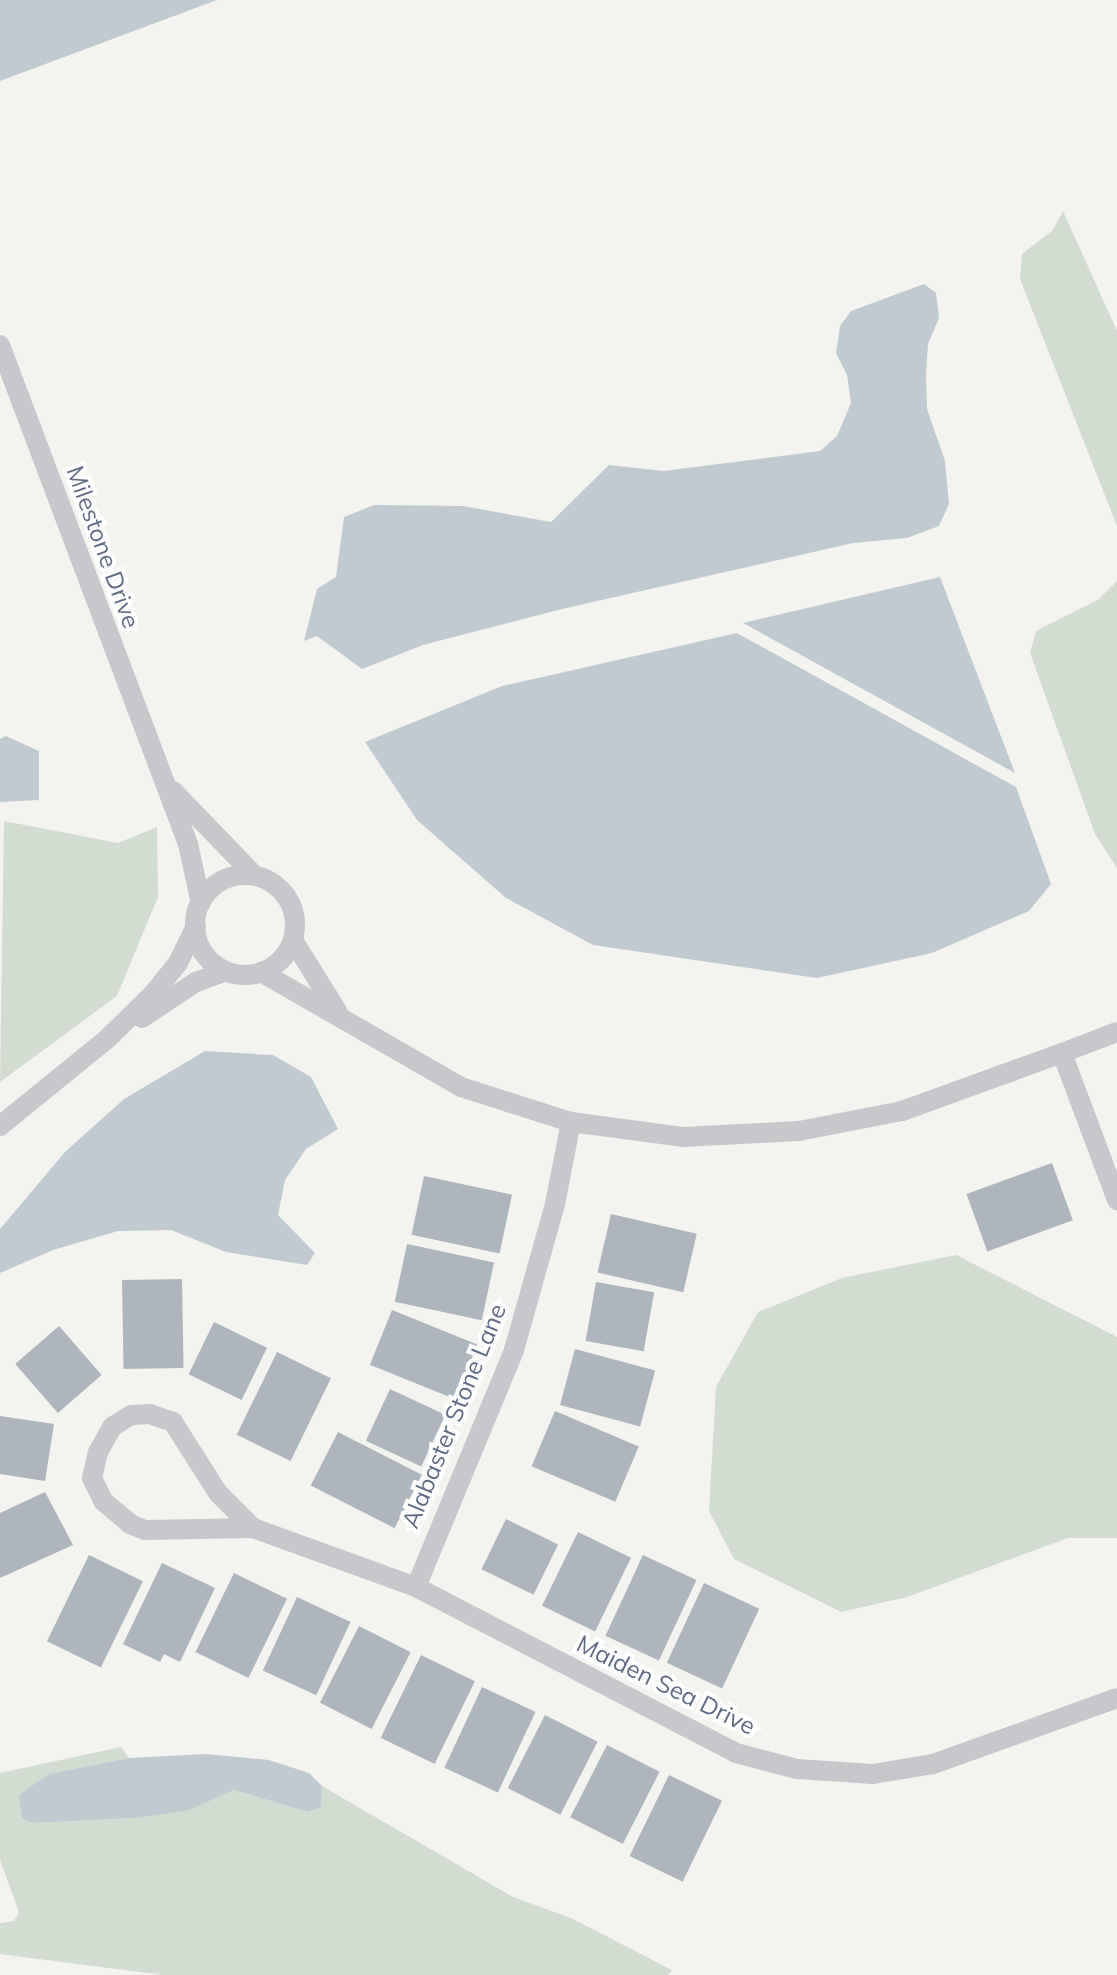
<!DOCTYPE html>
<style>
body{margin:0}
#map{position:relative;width:1117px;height:1975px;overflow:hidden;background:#f3f4ef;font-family:Mulish,sans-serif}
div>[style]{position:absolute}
.green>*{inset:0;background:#d2dcd0}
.water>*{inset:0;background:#c2cad1}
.building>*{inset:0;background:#afb5bc;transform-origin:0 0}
.minor>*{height:20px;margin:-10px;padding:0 10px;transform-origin:10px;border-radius:10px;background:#c6c8cc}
.minor>.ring{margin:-10px;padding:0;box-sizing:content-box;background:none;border:20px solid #c6c8cc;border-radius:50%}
span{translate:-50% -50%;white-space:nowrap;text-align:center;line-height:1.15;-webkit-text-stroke:8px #fff;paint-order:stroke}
.street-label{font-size:24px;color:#606c83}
</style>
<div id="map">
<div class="green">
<div style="clip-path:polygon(1063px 211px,1117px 331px,1117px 526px,1020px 279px,1022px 254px,1053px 230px)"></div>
<div style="clip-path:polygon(1117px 581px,1117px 868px,1095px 834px,1030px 653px,1036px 631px,1098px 600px)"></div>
<div style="clip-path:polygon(4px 821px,118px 843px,157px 827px,158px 897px,117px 996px,0 1082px)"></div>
<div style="clip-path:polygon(956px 1255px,1117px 1337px,1117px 1538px,1068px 1538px,907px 1597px,841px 1612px,734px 1559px,709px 1511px,716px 1387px,758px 1312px,842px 1278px)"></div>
<div style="clip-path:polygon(121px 1747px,129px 1758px,48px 1774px,19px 1795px,33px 1823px,137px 1818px,190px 1809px,234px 1790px,308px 1812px,321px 1807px,322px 1786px,513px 1897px,571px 1918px,672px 1970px,668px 1975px,163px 1975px,0 1954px,0 1923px,14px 1921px,19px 1912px,0 1860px,0 1773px)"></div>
</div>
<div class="water">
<div style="clip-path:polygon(0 0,217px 0,0 81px)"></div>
<div style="clip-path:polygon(924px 284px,936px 293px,939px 318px,928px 344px,926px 375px,927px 409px,945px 461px,949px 504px,939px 526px,907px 538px,853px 543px,562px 609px,423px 645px,362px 669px,317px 636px,304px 641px,317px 589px,336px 577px,344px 517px,374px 505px,463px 506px,551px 522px,609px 465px,663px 471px,820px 451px,837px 436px,851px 403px,847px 375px,836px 353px,840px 326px,851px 311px)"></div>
<div style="clip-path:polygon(940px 577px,1015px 773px,743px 623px)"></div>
<div style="clip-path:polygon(737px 633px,1016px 787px,1051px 884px,1029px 911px,932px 953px,817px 978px,593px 945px,506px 898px,417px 820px,365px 742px,502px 686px)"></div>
<div style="clip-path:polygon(6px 736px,39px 751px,39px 800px,0 802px,0 739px)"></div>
<div style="clip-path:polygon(205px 1051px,273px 1055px,311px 1077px,338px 1129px,306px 1149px,285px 1180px,278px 1215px,315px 1253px,307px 1265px,226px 1252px,171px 1230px,118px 1231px,53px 1250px,0 1273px,0 1229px,65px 1152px,124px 1099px)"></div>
<div style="clip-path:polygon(205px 1754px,269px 1760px,309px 1773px,322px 1786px,321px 1807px,308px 1812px,234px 1790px,189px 1810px,137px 1818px,33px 1823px,22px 1818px,19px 1795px,48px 1774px,129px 1758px)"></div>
</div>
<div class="building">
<div style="left:1052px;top:1163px;width:61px;height:91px;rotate:70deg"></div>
<div style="left:424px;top:1176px;width:90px;height:60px;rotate:12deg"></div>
<div style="left:611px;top:1214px;width:88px;height:60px;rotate:13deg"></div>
<div style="left:407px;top:1244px;width:89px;height:59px;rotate:12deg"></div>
<div style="left:182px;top:1279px;width:89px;height:60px;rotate:89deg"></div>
<div style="left:596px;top:1282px;width:59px;height:60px;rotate:10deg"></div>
<div style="left:392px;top:1310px;width:92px;height:59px;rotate:22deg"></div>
<div style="left:214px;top:1322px;width:59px;height:58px;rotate:26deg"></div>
<div style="left:59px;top:1326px;width:65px;height:58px;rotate:49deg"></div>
<div style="left:575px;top:1349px;width:83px;height:58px;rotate:15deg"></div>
<div style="left:277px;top:1352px;width:60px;height:92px;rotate:26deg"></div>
<div style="left:390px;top:1389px;width:61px;height:57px;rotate:25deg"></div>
<div style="left:555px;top:1411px;width:91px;height:60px;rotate:23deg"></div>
<div style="clip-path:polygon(0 1416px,54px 1424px,45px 1481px,0 1474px)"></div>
<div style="left:338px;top:1432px;width:94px;height:60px;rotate:27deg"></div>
<div style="clip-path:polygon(45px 1492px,73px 1545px,0 1578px,0 1513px)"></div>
<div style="left:506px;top:1519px;width:58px;height:56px;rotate:26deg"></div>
<div style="left:578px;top:1532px;width:59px;height:82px;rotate:26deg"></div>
<div style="left:89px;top:1555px;width:60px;height:96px;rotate:26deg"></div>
<div style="left:643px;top:1555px;width:59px;height:89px;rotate:25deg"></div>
<div style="clip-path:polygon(162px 1563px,215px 1588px,180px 1662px,164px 1654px,160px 1662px,123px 1644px)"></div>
<div style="left:234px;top:1573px;width:59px;height:88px;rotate:26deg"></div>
<div style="left:704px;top:1583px;width:61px;height:88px;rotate:25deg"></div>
<div style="left:297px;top:1597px;width:59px;height:81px;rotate:25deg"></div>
<div style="left:359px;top:1626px;width:58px;height:86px;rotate:27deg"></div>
<div style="left:421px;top:1655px;width:60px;height:92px;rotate:26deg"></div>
<div style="left:482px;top:1687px;width:59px;height:89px;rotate:25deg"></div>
<div style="left:545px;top:1715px;width:59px;height:82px;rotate:27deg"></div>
<div style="left:607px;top:1745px;width:59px;height:81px;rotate:27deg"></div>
<div style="left:669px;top:1775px;width:59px;height:90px;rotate:26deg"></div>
</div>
<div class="minor">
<div style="left:0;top:345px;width:533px;rotate:69.36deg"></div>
<div style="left:188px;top:844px;width:60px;rotate:77.6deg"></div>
<div style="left:173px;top:791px;width:118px;rotate:46deg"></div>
<div class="ring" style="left:195px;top:875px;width:80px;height:80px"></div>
<div style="left:293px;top:940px;width:84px;rotate:58.2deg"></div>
<div style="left:261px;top:972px;width:231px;rotate:29.9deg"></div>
<div style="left:461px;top:1087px;width:115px;rotate:17.7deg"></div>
<div style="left:571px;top:1122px;width:114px;rotate:7.6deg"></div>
<div style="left:684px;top:1137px;width:115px;rotate:-3deg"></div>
<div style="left:799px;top:1131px;width:105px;rotate:-11deg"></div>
<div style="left:902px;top:1111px;width:170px;rotate:-19.9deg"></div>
<div style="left:1062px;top:1053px;width:157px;rotate:69.5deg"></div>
<div style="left:142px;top:1018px;width:65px;rotate:-33.7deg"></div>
<div style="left:196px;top:982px;width:32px;rotate:-20deg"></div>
<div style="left:1062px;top:1053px;width:59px;rotate:-20.9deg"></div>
<div style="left:0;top:1126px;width:138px;rotate:-39.1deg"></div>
<div style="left:107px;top:1039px;width:63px;rotate:-44.4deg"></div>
<div style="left:152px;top:995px;width:41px;rotate:-50.9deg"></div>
<div style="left:178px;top:963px;width:41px;rotate:-64.1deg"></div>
<div style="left:253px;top:1528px;width:49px;rotate:-135deg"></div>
<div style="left:218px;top:1493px;width:84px;rotate:-122.4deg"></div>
<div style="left:173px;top:1422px;width:24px;rotate:-161deg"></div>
<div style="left:150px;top:1414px;width:19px;rotate:177deg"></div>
<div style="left:131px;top:1415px;width:22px;rotate:148deg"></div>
<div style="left:112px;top:1427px;width:29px;rotate:119deg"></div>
<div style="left:98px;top:1452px;width:27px;rotate:103deg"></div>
<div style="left:92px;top:1478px;width:25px;rotate:64deg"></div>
<div style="left:103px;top:1501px;width:35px;rotate:40deg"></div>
<div style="left:130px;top:1524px;width:16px;rotate:22deg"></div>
<div style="left:145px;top:1530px;width:108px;rotate:-1.1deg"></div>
<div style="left:253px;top:1528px;width:173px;rotate:19.9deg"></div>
<div style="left:416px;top:1587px;width:360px;rotate:27.4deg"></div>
<div style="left:736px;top:1753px;width:63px;rotate:14.7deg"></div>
<div style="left:797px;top:1769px;width:76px;rotate:3.8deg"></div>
<div style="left:873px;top:1774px;width:61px;rotate:-9.5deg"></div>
<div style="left:933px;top:1764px;width:195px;rotate:-19.7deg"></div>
<div style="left:416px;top:1587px;width:256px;rotate:-67.5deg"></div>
<div style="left:514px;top:1350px;width:152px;rotate:-74.3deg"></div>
<div style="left:555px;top:1204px;width:84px;rotate:-79deg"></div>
</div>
<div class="street-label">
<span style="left:103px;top:547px;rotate:70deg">Milestone Drive</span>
<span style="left:454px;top:1416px;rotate:-68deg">Alabaster Stone Lane</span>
<span style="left:666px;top:1685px;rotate:26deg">Maiden Sea Drive</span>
</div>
</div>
